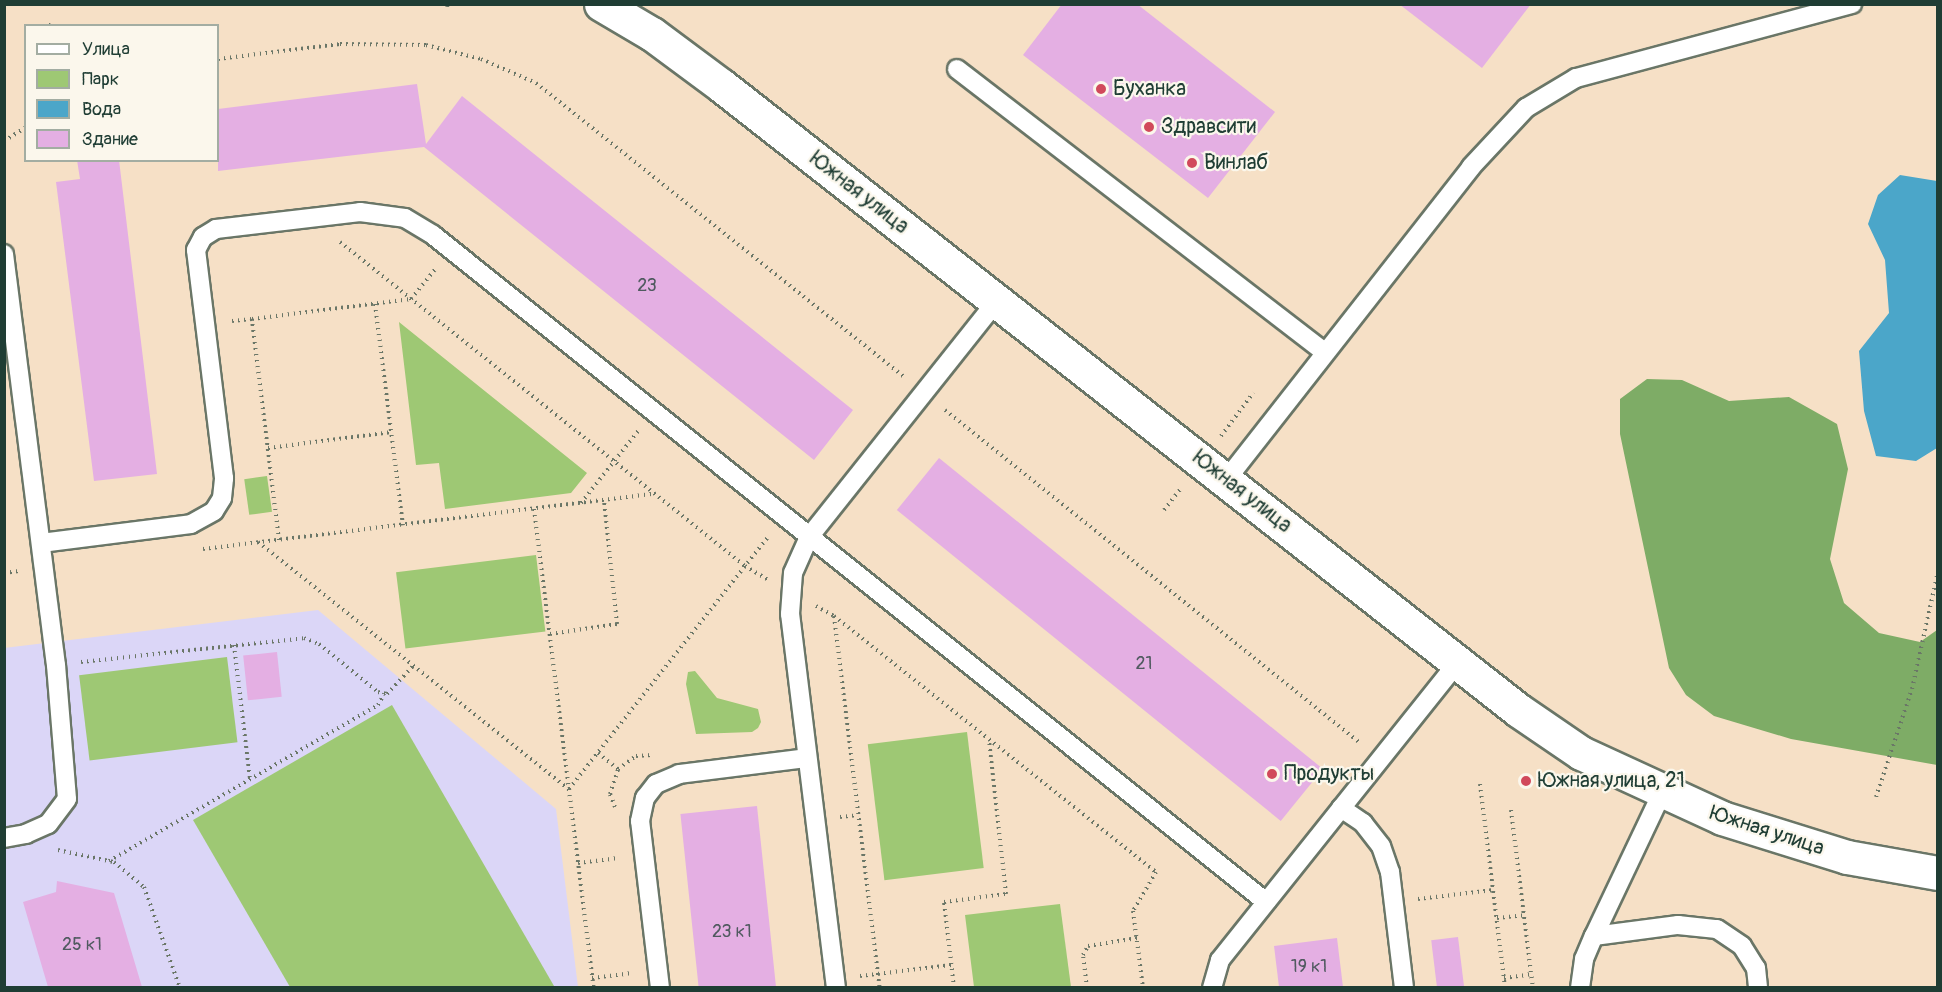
<!DOCTYPE html>
<meta charset="utf-8">
<style>
body{margin:0}
#map{position:relative;width:1942px;height:992px;overflow:hidden;background:#f6e0c6;font-family:Pangolin,sans-serif}
div>[style]{position:absolute}
.built>*{inset:0;background:#dbd6f7}
.green>*{inset:0;background:#9ec874;transform-origin:0 0}
.forest>*{inset:0;background:#7eac66}
.water>*{inset:0;background:#4ba6c9}
.building>*{inset:0;background:#e4afe3;transform-origin:0 0}
.path>*{height:4px;margin-top:-2px;transform-origin:0;background:repeating-linear-gradient(90deg,#6a7667 0 1.5px,transparent 0 6px)}
.roads{filter:drop-shadow(2px 0 #6a7667) drop-shadow(-2px 0 #6a7667) drop-shadow(0 2px #6a7667) drop-shadow(0 -2px #6a7667)}
.lane>*{height:18px;margin:-9px;padding:0 9px;transform-origin:9px;border-radius:9px;background:#fff}
.secondary>*{height:33px;margin:-16.5px;padding:0 16.5px;transform-origin:16.5px;border-radius:16.5px;background:#fff}
.dots>*{width:16px;height:16px;translate:-50% -50%;box-sizing:border-box;border:3px solid #fbf7ec;border-radius:50%}
span{translate:-50% -50%;white-space:nowrap;text-align:center;line-height:1.15;-webkit-text-stroke:4.5px #fbf7ec;paint-order:stroke}
.number-label{font-size:18px;color:#505a60}
.number-label span{-webkit-text-stroke-width:0}
.poi-label{font-size:21px;color:#1f3d34}
.left{translate:0 -50%;text-align:left}
.street-label{font-size:21px;color:#1f3d34}
.frame{position:absolute;inset:0;border:6px solid #1f3d34;pointer-events:none}
.legend{position:absolute;left:24px;top:24px;width:195px;height:138px;box-sizing:border-box;background:#fbf7ec;border:2px solid #a3ada2;margin:0;padding:8px 10px;list-style:none;font-size:18px;color:#1f3d34}
.legend li{display:flex;align-items:center;gap:12px;height:30px}
.legend b{width:30px;border:2px solid #a3ada2}
</style>
<div id="map">
<div class="built">
<div style="clip-path:polygon(318px 610px,556px 809px,578px 987px,5px 987px,4px 648px)"></div>
</div>
<div class="green">
<div style="clip-path:polygon(399px 322px,587px 473px,571px 493px,445px 509px,439px 463px,416px 465px)"></div>
<div style="left:267px;top:476px;width:36px;height:23px;rotate:82deg"></div>
<div style="left:536px;top:555px;width:77px;height:141px;rotate:83deg"></div>
<div style="left:227px;top:657px;width:86px;height:149px;rotate:83deg"></div>
<div style="clip-path:polygon(695px 671px,717px 698px,758px 709px,761px 722px,758px 728px,752px 732px,696px 734px,686px 684px,688px 672px)"></div>
<div style="clip-path:polygon(392px 705px,554px 986px,553px 987px,290px 987px,193px 820px)"></div>
<div style="left:967px;top:732px;width:137px;height:100px;rotate:83deg"></div>
<div style="clip-path:polygon(1060px 904px,1071px 987px,974px 987px,965px 915px)"></div>
</div>
<div class="forest">
<div style="clip-path:polygon(1647px 379px,1682px 380px,1729px 401px,1789px 397px,1837px 424px,1848px 469px,1830px 559px,1844px 603px,1879px 633px,1920px 642px,1937px 630px,1937px 765px,1791px 739px,1714px 716px,1686px 695px,1669px 668px,1620px 434px,1620px 399px)"></div>
</div>
<div class="water">
<div style="clip-path:polygon(1900px 175px,1937px 181px,1937px 448px,1916px 461px,1876px 456px,1864px 411px,1859px 351px,1889px 313px,1885px 260px,1868px 224px,1878px 195px)"></div>
</div>
<div class="building">
<div style="clip-path:polygon(1062px 4px,1137px 4px,1275px 112px,1208px 198px,1023px 55px)"></div>
<div style="clip-path:polygon(1399px 4px,1531px 4px,1482px 68px)"></div>
<div style="clip-path:polygon(417px 84px,426px 144px,462px 96px,853px 410px,814px 460px,424px 147px,218px 171px,218px 109px)"></div>
<div style="clip-path:polygon(77px 160px,119px 160px,157px 474px,94px 481px,56px 182px,80px 179px)"></div>
<div style="left:939px;top:458px;width:494px;height:67px;rotate:39deg"></div>
<div style="left:277px;top:652px;width:45px;height:34px;rotate:84deg"></div>
<div style="left:757px;top:806px;width:182px;height:77px;rotate:84deg"></div>
<div style="clip-path:polygon(57px 881px,114px 893px,142px 987px,48px 987px,23px 902px,56px 892px)"></div>
<div style="left:1458px;top:937px;width:50px;height:27px;rotate:83deg"></div>
<div style="clip-path:polygon(1337px 938px,1343px 987px,1279px 987px,1274px 946px)"></div>
</div>
<div class="path">
<div style="left:447px;top:7px;width:3px;rotate:-72deg"></div>
<div style="left:48px;top:24px;width:3px;rotate:45deg"></div>
<div style="left:218px;top:59px;width:123px;rotate:-7deg"></div>
<div style="left:340px;top:44px;width:86px;rotate:0.7deg"></div>
<div style="left:426px;top:45px;width:57px;rotate:14.3deg"></div>
<div style="left:481px;top:59px;width:60px;rotate:23.6deg"></div>
<div style="left:536px;top:83px;width:471px;rotate:38.6deg"></div>
<div style="left:4px;top:141px;width:26px;rotate:-32deg"></div>
<div style="left:340px;top:242px;width:519px;rotate:38.66deg"></div>
<div style="left:745px;top:566px;width:26px;rotate:31deg"></div>
<div style="left:375px;top:304px;width:223px;rotate:82.8deg"></div>
<div style="left:232px;top:321px;width:20px;rotate:-6deg"></div>
<div style="left:945px;top:410px;width:532px;rotate:38.74deg"></div>
<div style="left:1221px;top:436px;width:54px;rotate:-53.3deg"></div>
<div style="left:268px;top:448px;width:125px;rotate:-7.4deg"></div>
<div style="left:581px;top:503px;width:92px;rotate:-51.6deg"></div>
<div style="left:534px;top:509px;width:483px;rotate:82.9deg"></div>
<div style="left:1164px;top:510px;width:29px;rotate:-52deg"></div>
<div style="left:279px;top:540px;width:223px;rotate:-97deg"></div>
<div style="left:252px;top:319px;width:160px;rotate:-7.2deg"></div>
<div style="left:411px;top:299px;width:40px;rotate:-51deg"></div>
<div style="left:258px;top:542px;width:397px;rotate:38.5deg"></div>
<div style="left:569px;top:789px;width:323px;rotate:-51.7deg"></div>
<div style="left:203px;top:549px;width:454px;rotate:-7deg"></div>
<div style="left:4px;top:573px;width:15px;rotate:-8deg"></div>
<div style="left:816px;top:606px;width:21px;rotate:29deg"></div>
<div style="left:834px;top:616px;width:411px;rotate:38.5deg"></div>
<div style="left:1156px;top:872px;width:45px;rotate:120.5deg"></div>
<div style="left:1133px;top:911px;width:78px;rotate:82.6deg"></div>
<div style="left:834px;top:616px;width:375px;rotate:83deg"></div>
<div style="left:550px;top:634px;width:68px;rotate:-8.5deg"></div>
<div style="left:617px;top:624px;width:125px;rotate:-96deg"></div>
<div style="left:234px;top:645px;width:135px;rotate:83.2deg"></div>
<div style="left:81px;top:662px;width:224px;rotate:-6.1deg"></div>
<div style="left:304px;top:638px;width:16px;rotate:22deg"></div>
<div style="left:319px;top:644px;width:76px;rotate:39.1deg"></div>
<div style="left:378px;top:692px;width:9px;rotate:13deg"></div>
<div style="left:387px;top:694px;width:38px;rotate:-47deg"></div>
<div style="left:598px;top:753px;width:26px;rotate:39deg"></div>
<div style="left:1480px;top:784px;width:206px;rotate:83deg"></div>
<div style="left:1876px;top:797px;width:114px;rotate:-71.6deg"></div>
<div style="left:1912px;top:689px;width:121px;rotate:-77.6deg"></div>
<div style="left:615px;top:807px;width:14px;rotate:-111deg"></div>
<div style="left:610px;top:794px;width:26px;rotate:-72deg"></div>
<div style="left:618px;top:769px;width:22px;rotate:-36deg"></div>
<div style="left:636px;top:756px;width:16px;rotate:-4deg"></div>
<div style="left:1511px;top:810px;width:179px;rotate:83deg"></div>
<div style="left:840px;top:817px;width:18px;rotate:-6deg"></div>
<div style="left:58px;top:850px;width:57px;rotate:12.1deg"></div>
<div style="left:114px;top:862px;width:39px;rotate:40deg"></div>
<div style="left:144px;top:887px;width:107px;rotate:70.4deg"></div>
<div style="left:109px;top:861px;width:311px;rotate:-30.1deg"></div>
<div style="left:378px;top:705px;width:13px;rotate:-61deg"></div>
<div style="left:578px;top:863px;width:41px;rotate:-7deg"></div>
<div style="left:1418px;top:899px;width:76px;rotate:-6.8deg"></div>
<div style="left:1497px;top:918px;width:27px;rotate:-6deg"></div>
<div style="left:860px;top:976px;width:92px;rotate:-6.9deg"></div>
<div style="left:592px;top:978px;width:41px;rotate:-7deg"></div>
<div style="left:1504px;top:978px;width:28px;rotate:-8deg"></div>
<div style="left:954px;top:988px;width:87px;rotate:-96.6deg"></div>
<div style="left:944px;top:902px;width:63px;rotate:-7.4deg"></div>
<div style="left:1006px;top:894px;width:155px;rotate:-96.3deg"></div>
<div style="left:1087px;top:988px;width:33px;rotate:-97deg"></div>
<div style="left:1083px;top:955px;width:10px;rotate:-61deg"></div>
<div style="left:1088px;top:946px;width:50px;rotate:-9.3deg"></div>
</div>
<div class="roads">
<div class="lane">
<div style="left:957px;top:69px;width:464px;rotate:37.6deg"></div>
<div style="left:4px;top:254px;width:414px;rotate:82.8deg"></div>
<div style="left:56px;top:665px;width:134px;rotate:85.3deg"></div>
<div style="left:67px;top:799px;width:31px;rotate:127deg"></div>
<div style="left:48px;top:824px;width:24px;rotate:156deg"></div>
<div style="left:26px;top:834px;width:22px;rotate:170deg"></div>
<div style="left:1226px;top:480px;width:397px;rotate:-51.9deg"></div>
<div style="left:1471px;top:167px;width:81px;rotate:-47deg"></div>
<div style="left:1526px;top:108px;width:58px;rotate:-31deg"></div>
<div style="left:1576px;top:78px;width:286px;rotate:-15deg"></div>
<div style="left:41px;top:543px;width:151px;rotate:-7.2deg"></div>
<div style="left:191px;top:524px;width:26px;rotate:-29deg"></div>
<div style="left:214px;top:511px;width:15px;rotate:-58deg"></div>
<div style="left:222px;top:498px;width:20px;rotate:-84deg"></div>
<div style="left:224px;top:478px;width:230px;rotate:-97deg"></div>
<div style="left:196px;top:250px;width:15px;rotate:-62deg"></div>
<div style="left:203px;top:237px;width:15px;rotate:-32deg"></div>
<div style="left:216px;top:229px;width:145px;rotate:-6.7deg"></div>
<div style="left:360px;top:212px;width:45px;rotate:7.6deg"></div>
<div style="left:405px;top:218px;width:33px;rotate:31deg"></div>
<div style="left:433px;top:235px;width:1067px;rotate:38.68deg"></div>
<div style="left:1341px;top:808px;width:27px;rotate:34deg"></div>
<div style="left:1363px;top:823px;width:29px;rotate:52deg"></div>
<div style="left:1381px;top:846px;width:28px;rotate:71deg"></div>
<div style="left:1390px;top:872px;width:117px;rotate:83.1deg"></div>
<div style="left:1594px;top:936px;width:85px;rotate:-7.5deg"></div>
<div style="left:1678px;top:925px;width:39px;rotate:6deg"></div>
<div style="left:1717px;top:929px;width:30px;rotate:34deg"></div>
<div style="left:1742px;top:946px;width:26px;rotate:58deg"></div>
<div style="left:1756px;top:968px;width:20px;rotate:84deg"></div>
<div style="left:660px;top:988px;width:168px;rotate:-96.8deg"></div>
<div style="left:640px;top:821px;width:24px;rotate:-78deg"></div>
<div style="left:645px;top:798px;width:18px;rotate:-52deg"></div>
<div style="left:656px;top:784px;width:25px;rotate:-23deg"></div>
<div style="left:679px;top:774px;width:129px;rotate:-7.1deg"></div>
<div style="left:836px;top:988px;width:377px;rotate:-97deg"></div>
<div style="left:790px;top:614px;width:41px;rotate:-85.8deg"></div>
<div style="left:793px;top:573px;width:39px;rotate:-66deg"></div>
<div style="left:809px;top:537px;width:302px;rotate:-51.5deg"></div>
<div style="left:1212px;top:988px;width:29px;rotate:-74deg"></div>
<div style="left:1220px;top:960px;width:380px;rotate:-51.4deg"></div>
<div style="left:1580px;top:988px;width:29px;rotate:-82deg"></div>
<div style="left:1584px;top:959px;width:25px;rotate:-67deg"></div>
<div style="left:1594px;top:936px;width:158px;rotate:-64.6deg"></div>
</div>
<div class="secondary">
<div style="left:601px;top:4px;width:59px;rotate:30.5deg"></div>
<div style="left:652px;top:34px;width:87px;rotate:36.6deg"></div>
<div style="left:722px;top:86px;width:1011px;rotate:38.09deg"></div>
<div style="left:1518px;top:710px;width:76px;rotate:34.3deg"></div>
<div style="left:1581px;top:753px;width:155px;rotate:24.7deg"></div>
<div style="left:1722px;top:818px;width:131px;rotate:17.3deg"></div>
<div style="left:1847px;top:857px;width:92px;rotate:10deg"></div>
</div>
</div>
<div class="dots">
<div style="left:1101px;top:89px;background:#d1495b"></div>
<div style="left:1149px;top:127px;background:#d1495b"></div>
<div style="left:1192px;top:163px;background:#d1495b"></div>
<div style="left:1272px;top:774px;background:#d1495b"></div>
<div style="left:1526px;top:781px;background:#d1495b"></div>
</div>
<div class="number-label">
<span style="left:647px;top:286px">23</span>
<span style="left:1144px;top:664px">21</span>
<span style="left:732px;top:932px">23 к1</span>
<span style="left:82px;top:945px">25 к1</span>
<span style="left:1309px;top:967px">19 к1</span>
</div>
<div class="poi-label">
<span class="left" style="left:1113px;top:89px">Буханка</span>
<span class="left" style="left:1161px;top:127px">Здравсити</span>
<span class="left" style="left:1204px;top:163px">Винлаб</span>
<span class="left" style="left:1284px;top:774px">Продукты</span>
<span class="left" style="left:1538px;top:781px">Южная улица, 21</span>
</div>
<div class="street-label">
<span style="left:859px;top:193px;rotate:38deg">Южная улица</span>
<span style="left:1242px;top:492px;rotate:38deg">Южная улица</span>
<span style="left:1767px;top:831px;rotate:18deg">Южная улица</span>
</div>
<div class="frame"></div>
<ul class="legend">
<li><b style="height:8px;background:#fff"></b>Улица</li>
<li><b style="height:16px;background:#9ec874"></b>Парк</li>
<li><b style="height:16px;background:#4ba6c9"></b>Вода</li>
<li><b style="height:16px;background:#e4afe3"></b>Здание</li>
</ul>
</div>
